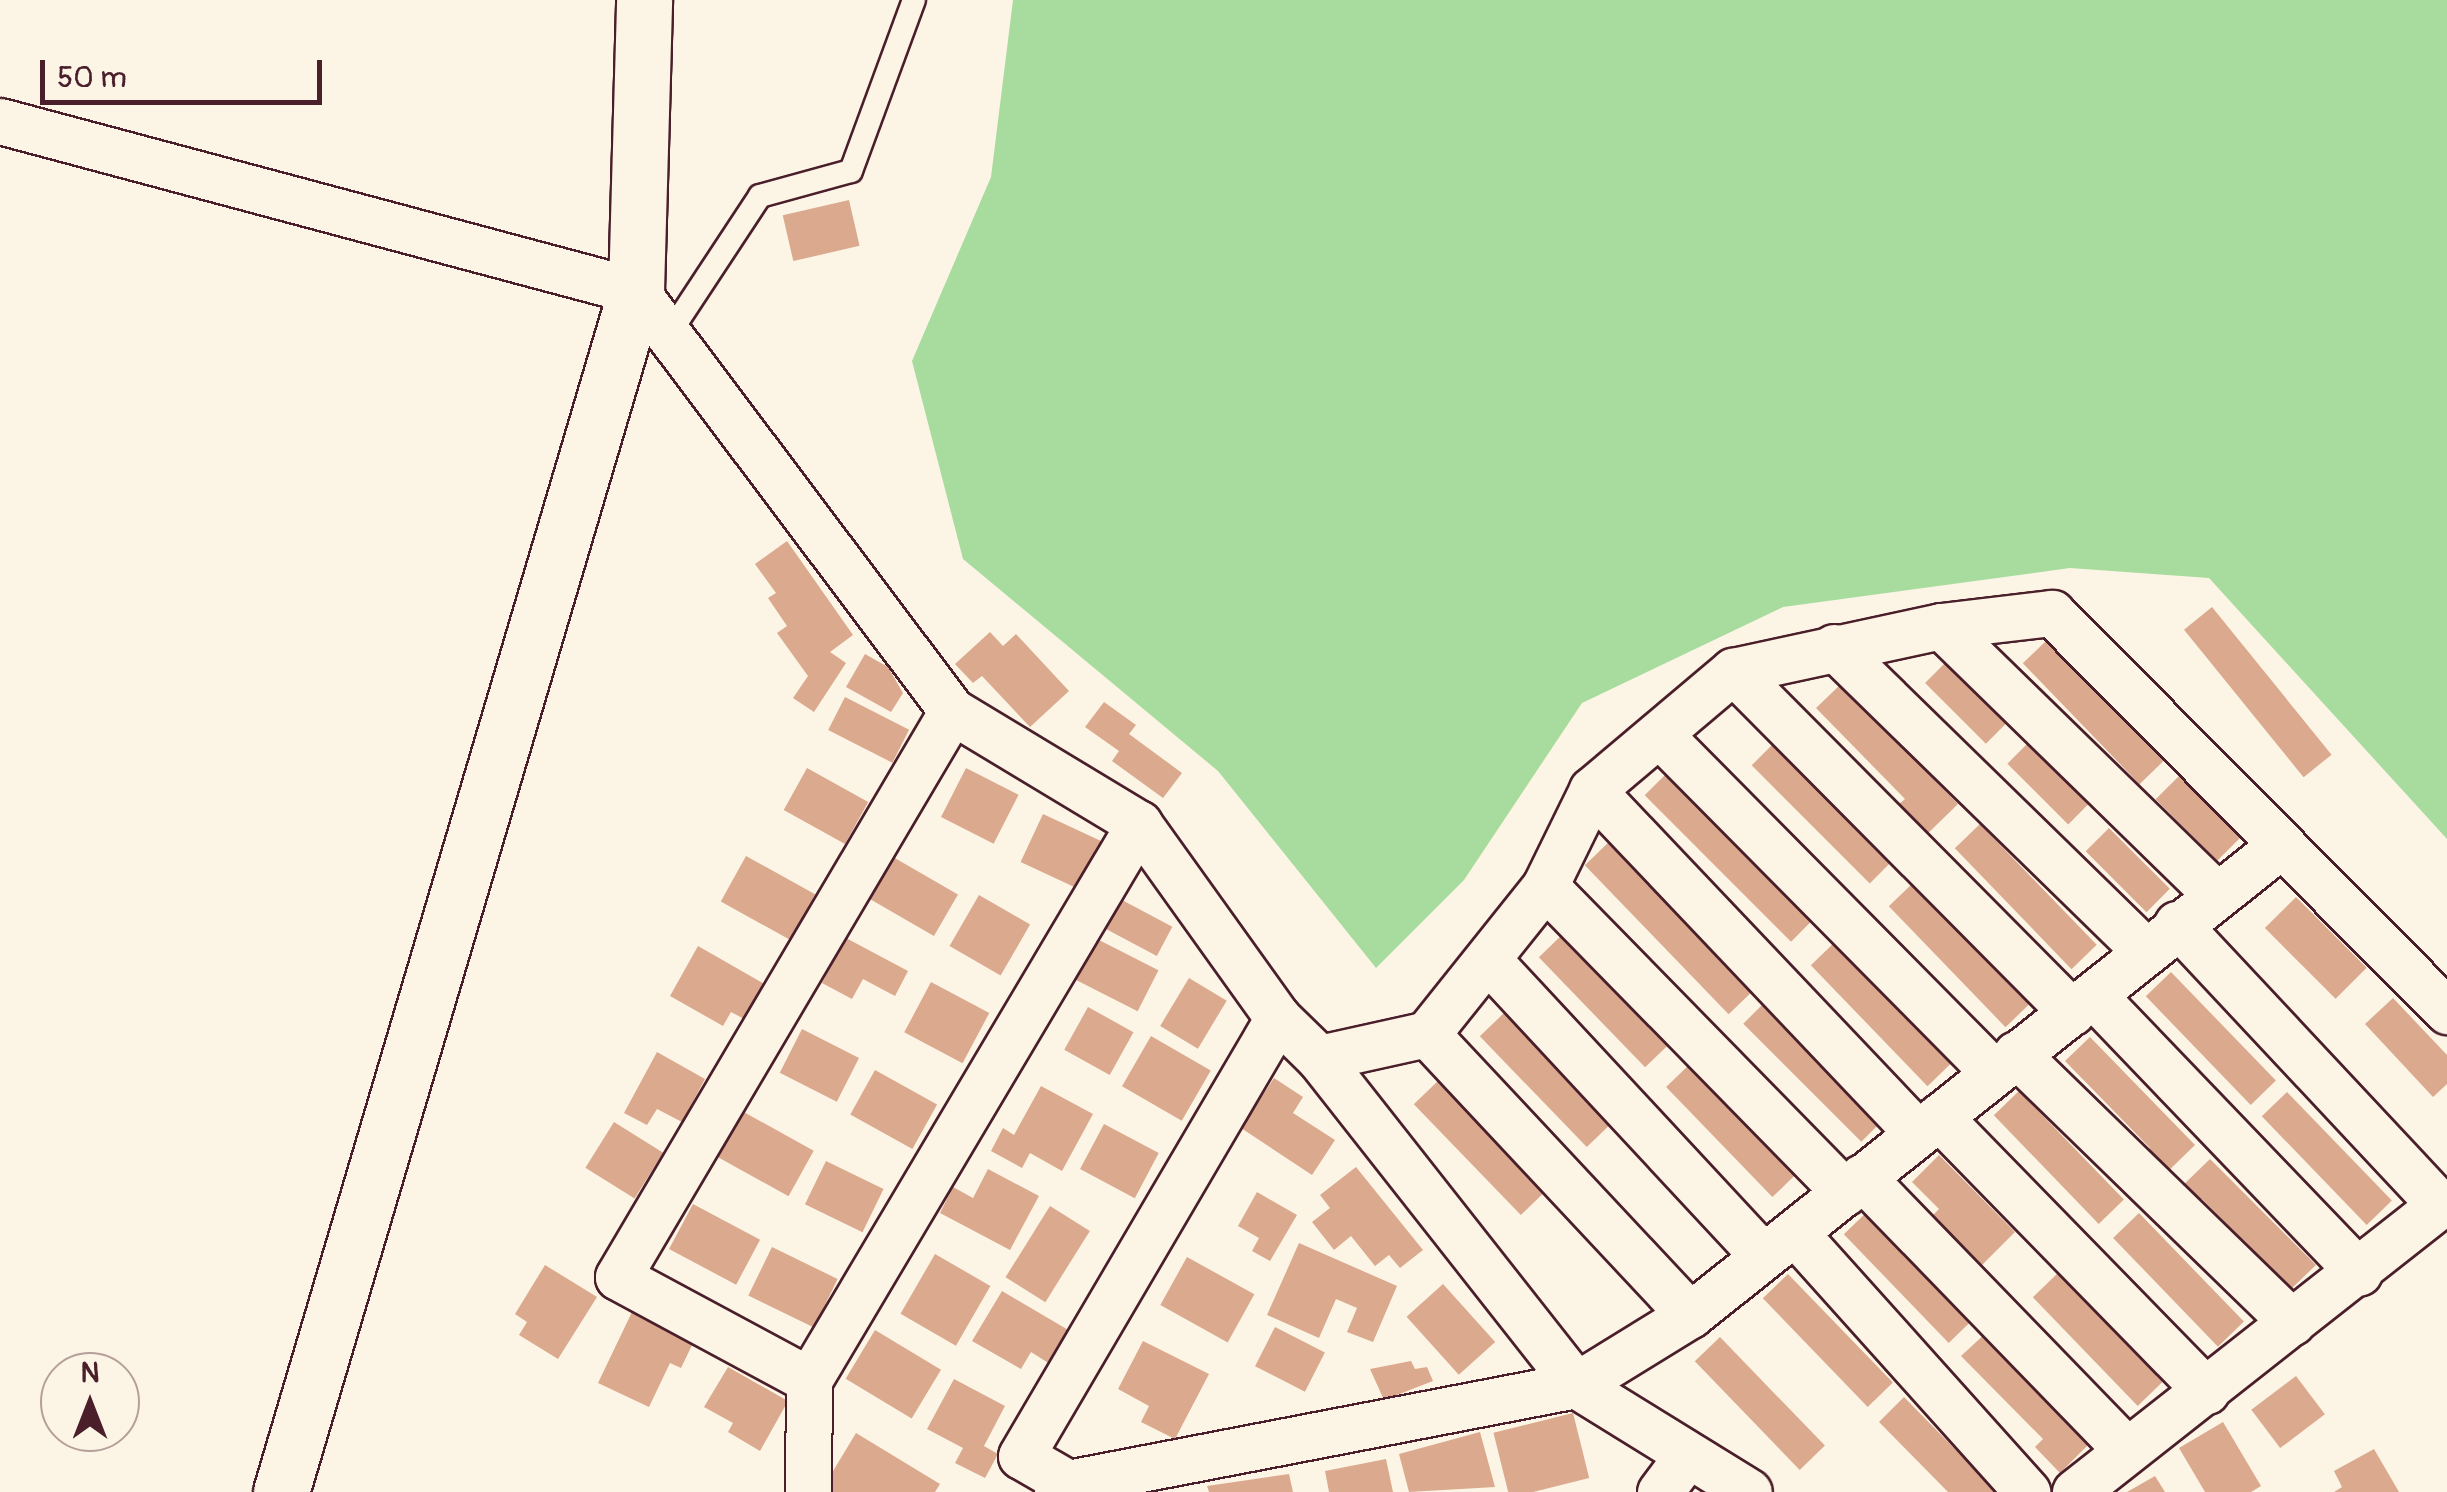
<!DOCTYPE html>
<style>
body{margin:0}
#map{position:relative;width:2447px;height:1492px;overflow:hidden;background:#fcf5e5;font-family:Pangolin,sans-serif}
div>[style]{position:absolute}
.green>*{inset:0;background:#a7dc9e}
.building>*{inset:0;background:#dba98e;transform-origin:0 0}
.roads{filter:drop-shadow(2px 0 #4a1f2b) drop-shadow(-2px 0 #4a1f2b) drop-shadow(0 2px #4a1f2b) drop-shadow(0 -2px #4a1f2b)}
.lane>*{height:22px;margin:-11px;padding:0 11px;transform-origin:11px;border-radius:11px;background:#fcf5e5}
.street>*{height:45px;margin:-22.5px;padding:0 22.5px;transform-origin:22.5px;border-radius:22.5px;background:#fcf5e5}
.secondary>*{height:55px;margin:-27.5px;padding:0 27.5px;transform-origin:27.5px;border-radius:27.5px;background:#fcf5e5}
span{translate:-50% -50%;white-space:nowrap;text-align:center;line-height:1.15;-webkit-text-stroke:10px #fcf5e5;paint-order:stroke}
.north{position:absolute;left:40px;top:1352px;width:100px;height:100px;box-sizing:border-box;background:#fcf5e5;border:2px solid #b59f9b;border-radius:50%;rotate:0deg;font-size:28px;font-weight:700;line-height:40px;text-align:center;color:#4a1f2b}
.north::after{content:'';display:block;margin:auto;width:35px;height:45px;background:#4a1f2b;clip-path:polygon(50% 0,100% 100%,50% 72%,0 100%)}
.scale{position:absolute;left:40px;top:60px;width:282px;height:45px;box-sizing:border-box;border:5px solid #4a1f2b;border-top:0;padding-left:12px;font-size:30px;line-height:35px;white-space:nowrap;color:#4a1f2b;-webkit-text-stroke:8px #fcf5e5;paint-order:stroke}
</style>
<div id="map">
<div class="green">
<div style="clip-path:polygon(1013px 0,2447px 0,2447px 839px,2209px 578px,2070px 568px,1783px 607px,1582px 703px,1464px 880px,1376px 968px,1218px 771px,963px 559px,912px 361px,991px 177px)"></div>
</div>
<div class="building">
<div style="left:849px;top:200px;width:47px;height:68px;rotate:77deg"></div>
<div style="clip-path:polygon(787px 541px,853px 635px,830px 652px,846px 663px,814px 712px,793px 698px,808px 676px,777px 633px,787px 626px,768px 598px,776px 593px,755px 564px)"></div>
<div style="left:2212px;top:607px;width:190px;height:36px;rotate:51deg"></div>
<div style="clip-path:polygon(990px 632px,1003px 646px,1016px 634px,1069px 691px,1030px 727px,982px 676px,973px 683px,955px 664px)"></div>
<div style="left:2048px;top:639px;width:168px;height:35px;rotate:46deg"></div>
<div style="clip-path:polygon(865px 654px,888px 667px,903px 693px,891px 712px,846px 687px)"></div>
<div style="left:1947px;top:661px;width:86px;height:31px;rotate:45deg"></div>
<div style="clip-path:polygon(1841px 684px,1958px 804px,1920px 841px,1891px 811px,1905px 799px,1816px 708px)"></div>
<div style="left:845px;top:697px;width:72px;height:37px;rotate:27deg"></div>
<div style="clip-path:polygon(1104px 702px,1136px 725px,1129px 734px,1182px 773px,1163px 798px,1112px 761px,1119px 751px,1085px 727px)"></div>
<div style="left:2030px;top:741px;width:86px;height:32px;rotate:45deg"></div>
<div style="left:1775px;top:742px;width:167px;height:33px;rotate:45deg"></div>
<div style="left:807px;top:768px;width:70px;height:48px;rotate:29deg"></div>
<div style="left:966px;top:768px;width:59px;height:55px;rotate:27deg"></div>
<div style="left:1668px;top:772px;width:207px;height:33px;rotate:45deg"></div>
<div style="left:2179px;top:776px;width:87px;height:33px;rotate:45deg"></div>
<div style="left:1043px;top:814px;width:64px;height:53px;rotate:25deg"></div>
<div style="left:1980px;top:824px;width:168px;height:35px;rotate:46deg"></div>
<div style="left:2109px;top:828px;width:86px;height:33px;rotate:45deg"></div>
<div style="left:1610px;top:841px;width:207px;height:35px;rotate:46deg"></div>
<div style="left:746px;top:856px;width:79px;height:52px;rotate:29deg"></div>
<div style="left:893px;top:857px;width:75px;height:48px;rotate:30deg"></div>
<div style="left:1914px;top:882px;width:168px;height:35px;rotate:46deg"></div>
<div style="left:979px;top:895px;width:59px;height:59px;rotate:30deg"></div>
<div style="left:2296px;top:897px;width:100px;height:44px;rotate:45deg"></div>
<div style="left:1122px;top:900px;width:57px;height:33px;rotate:28deg"></div>
<div style="left:1564px;top:933px;width:153px;height:35px;rotate:46deg"></div>
<div style="clip-path:polygon(846px 938px,908px 971px,895px 996px,863px 979px,852px 999px,822px 983px)"></div>
<div style="left:1097px;top:939px;width:69px;height:46px;rotate:27deg"></div>
<div style="left:1836px;top:941px;width:168px;height:35px;rotate:46deg"></div>
<div style="clip-path:polygon(698px 946px,766px 985px,746px 1020px,731px 1012px,723px 1026px,670px 996px)"></div>
<div style="left:2171px;top:972px;width:151px;height:35px;rotate:46deg"></div>
<div style="left:1189px;top:978px;width:44px;height:56px;rotate:31deg"></div>
<div style="left:931px;top:982px;width:66px;height:57px;rotate:28deg"></div>
<div style="clip-path:polygon(2393px 998px,2447px 1055px,2447px 1084px,2433px 1097px,2365px 1024px)"></div>
<div style="left:1768px;top:999px;width:167px;height:35px;rotate:45deg"></div>
<div style="left:1088px;top:1007px;width:52px;height:49px;rotate:29deg"></div>
<div style="left:1505px;top:1012px;width:154px;height:35px;rotate:46deg"></div>
<div style="left:802px;top:1029px;width:64px;height:49px;rotate:27deg"></div>
<div style="left:1151px;top:1036px;width:69px;height:58px;rotate:30deg"></div>
<div style="clip-path:polygon(2090px 1037px,2195px 1145px,2161px 1178px,2141px 1157px,2150px 1148px,2065px 1061px)"></div>
<div style="clip-path:polygon(657px 1052px,705px 1079px,682px 1122px,657px 1109px,647px 1125px,624px 1113px)"></div>
<div style="left:1692px;top:1062px;width:153px;height:36px;rotate:46deg"></div>
<div style="left:875px;top:1070px;width:71px;height:51px;rotate:29deg"></div>
<div style="clip-path:polygon(1274px 1078px,1303px 1097px,1293px 1113px,1335px 1140px,1312px 1175px,1241px 1128px)"></div>
<div style="left:1439px;top:1080px;width:154px;height:35px;rotate:46deg"></div>
<div style="clip-path:polygon(1041px 1086px,1093px 1114px,1062px 1171px,1030px 1153px,1022px 1168px,991px 1151px,1003px 1128px,1014px 1135px)"></div>
<div style="left:2019px;top:1091px;width:151px;height:35px;rotate:46deg"></div>
<div style="left:2287px;top:1092px;width:151px;height:35px;rotate:46deg"></div>
<div style="left:742px;top:1111px;width:82px;height:52px;rotate:29deg"></div>
<div style="left:614px;top:1122px;width:58px;height:54px;rotate:32deg"></div>
<div style="left:1104px;top:1124px;width:62px;height:51px;rotate:28deg"></div>
<div style="clip-path:polygon(1939px 1155px,2015px 1232px,1977px 1270px,1928px 1220px,1939px 1209px,1912px 1182px)"></div>
<div style="clip-path:polygon(2210px 1159px,2316px 1265px,2291px 1289px,2202px 1199px,2192px 1209px,2176px 1192px)"></div>
<div style="left:826px;top:1161px;width:64px;height:48px;rotate:26deg"></div>
<div style="clip-path:polygon(1356px 1167px,1423px 1250px,1400px 1268px,1389px 1255px,1375px 1266px,1351px 1236px,1334px 1250px,1312px 1222px,1330px 1208px,1320px 1195px)"></div>
<div style="clip-path:polygon(988px 1169px,1039px 1196px,1010px 1250px,940px 1213px,953px 1187px,973px 1198px)"></div>
<div style="clip-path:polygon(1257px 1192px,1297px 1215px,1270px 1261px,1252px 1251px,1259px 1238px,1238px 1226px)"></div>
<div style="left:693px;top:1204px;width:76px;height:51px;rotate:28deg"></div>
<div style="left:1050px;top:1206px;width:47px;height:84px;rotate:32deg"></div>
<div style="left:1869px;top:1210px;width:151px;height:35px;rotate:46deg"></div>
<div style="left:2139px;top:1213px;width:151px;height:36px;rotate:46deg"></div>
<div style="clip-path:polygon(1299px 1243px,1397px 1286px,1373px 1342px,1347px 1332px,1357px 1308px,1336px 1299px,1319px 1338px,1267px 1315px)"></div>
<div style="left:772px;top:1247px;width:73px;height:54px;rotate:26deg"></div>
<div style="left:935px;top:1254px;width:64px;height:69px;rotate:30deg"></div>
<div style="left:1187px;top:1257px;width:77px;height:55px;rotate:29deg"></div>
<div style="clip-path:polygon(545px 1265px,597px 1297px,558px 1359px,519px 1335px,527px 1322px,515px 1314px)"></div>
<div style="left:2058px;top:1273px;width:151px;height:35px;rotate:46deg"></div>
<div style="left:1788px;top:1274px;width:151px;height:35px;rotate:46deg"></div>
<div style="left:1443px;top:1284px;width:78px;height:49px;rotate:48deg"></div>
<div style="clip-path:polygon(1002px 1291px,1070px 1331px,1050px 1364px,1031px 1352px,1021px 1369px,972px 1341px)"></div>
<div style="clip-path:polygon(632px 1312px,694px 1341px,681px 1368px,670px 1363px,649px 1407px,598px 1383px)"></div>
<div style="left:1275px;top:1327px;width:56px;height:44px;rotate:27deg"></div>
<div style="left:875px;top:1330px;width:77px;height:57px;rotate:31deg"></div>
<div style="clip-path:polygon(1987px 1332px,2093px 1440px,2060px 1473px,2035px 1447px,2043px 1439px,1961px 1356px)"></div>
<div style="left:1720px;top:1337px;width:151px;height:35px;rotate:46deg"></div>
<div style="clip-path:polygon(1143px 1341px,1209px 1374px,1175px 1439px,1141px 1422px,1149px 1406px,1118px 1389px)"></div>
<div style="clip-path:polygon(1411px 1361px,1415px 1369px,1427px 1367px,1433px 1381px,1384px 1400px,1370px 1369px)"></div>
<div style="clip-path:polygon(728px 1367px,788px 1401px,760px 1451px,728px 1432px,733px 1423px,704px 1407px)"></div>
<div style="left:2296px;top:1376px;width:48px;height:56px;rotate:53deg"></div>
<div style="clip-path:polygon(954px 1379px,1005px 1406px,984px 1446px,998px 1454px,985px 1478px,955px 1463px,963px 1448px,927px 1429px)"></div>
<div style="clip-path:polygon(1904px 1397px,1997px 1492px,1948px 1492px,1879px 1422px)"></div>
<div style="left:1573px;top:1413px;width:67px;height:82px;rotate:76deg"></div>
<div style="clip-path:polygon(2223px 1422px,2261px 1486px,2251px 1492px,2205px 1492px,2179px 1448px)"></div>
<div style="clip-path:polygon(1480px 1432px,1495px 1487px,1409px 1492px,1399px 1454px)"></div>
<div style="clip-path:polygon(856px 1433px,940px 1484px,935px 1492px,833px 1492px,824px 1486px)"></div>
<div style="clip-path:polygon(2374px 1449px,2399px 1492px,2334px 1492px,2342px 1487px,2334px 1471px)"></div>
<div style="clip-path:polygon(1386px 1459px,1393px 1492px,1329px 1492px,1325px 1471px)"></div>
<div style="clip-path:polygon(1289px 1474px,1293px 1492px,1209px 1492px,1207px 1486px)"></div>
<div style="clip-path:polygon(2155px 1476px,2165px 1492px,2127px 1492px)"></div>
</div>
<div class="roads">
<div class="lane">
<div style="left:669px;top:334px;width:165px;rotate:-56.6deg"></div>
<div style="left:760px;top:196px;width:94px;rotate:-15.4deg"></div>
<div style="left:851px;top:171px;width:182px;rotate:-69.8deg"></div>
</div>
<div class="street">
<div style="left:0;top:121px;width:658px;rotate:14.97deg"></div>
<div style="left:636px;top:291px;width:526px;rotate:53.04deg"></div>
<div style="left:952px;top:711px;width:218px;rotate:31.1deg"></div>
<div style="left:1139px;top:824px;width:239px;rotate:54.4deg"></div>
<div style="left:1278px;top:1018px;width:57px;rotate:44.3deg"></div>
<div style="left:1319px;top:1058px;width:416px;rotate:51.8deg"></div>
<div style="left:1576px;top:1385px;width:203px;rotate:31.7deg"></div>
<div style="left:1941px;top:626px;width:385px;rotate:44.3deg"></div>
<div style="left:1834px;top:647px;width:435px;rotate:44.3deg"></div>
<div style="left:1733px;top:671px;width:481px;rotate:45.2deg"></div>
<div style="left:952px;top:711px;width:657px;rotate:120.55deg"></div>
<div style="left:618px;top:1277px;width:217px;rotate:28.3deg"></div>
<div style="left:809px;top:1380px;width:647px;rotate:-59.31deg"></div>
<div style="left:1659px;top:734px;width:475px;rotate:45.3deg"></div>
<div style="left:1592px;top:790px;width:473px;rotate:46.5deg"></div>
<div style="left:1545px;top:886px;width:429px;rotate:45.6deg"></div>
<div style="left:1489px;top:961px;width:401px;rotate:47.1deg"></div>
<div style="left:2094px;top:996px;width:383px;rotate:46.2deg"></div>
<div style="left:1427px;top:1034px;width:385px;rotate:46.9deg"></div>
<div style="left:2016px;top:1054px;width:385px;rotate:44.2deg"></div>
<div style="left:1319px;top:1058px;width:111px;rotate:-12.5deg"></div>
<div style="left:1427px;top:1034px;width:189px;rotate:-51.4deg"></div>
<div style="left:1545px;top:886px;width:107px;rotate:-63.9deg"></div>
<div style="left:1592px;top:790px;width:185px;rotate:-40.2deg"></div>
<div style="left:1733px;top:671px;width:213px;rotate:-12.2deg"></div>
<div style="left:1941px;top:626px;width:112px;rotate:-6.7deg"></div>
<div style="left:2052px;top:613px;width:561px;rotate:45.22deg"></div>
<div style="left:1939px;top:1117px;width:383px;rotate:45.7deg"></div>
<div style="left:1862px;top:1177px;width:380px;rotate:45.9deg"></div>
<div style="left:1795px;top:1233px;width:348px;rotate:48.1deg"></div>
<div style="left:1068px;top:1483px;width:54px;rotate:-150.1deg"></div>
<div style="left:1021px;top:1456px;width:508px;rotate:-59.6deg"></div>
<div style="left:808px;top:1492px;width:112px;rotate:-89.5deg"></div>
<div style="left:1057px;top:1492px;width:14px;rotate:-39deg"></div>
<div style="left:1068px;top:1483px;width:517px;rotate:-10.92deg"></div>
<div style="left:1576px;top:1385px;width:134px;rotate:-31.6deg"></div>
<div style="left:1690px;top:1315px;width:755px;rotate:-38.49deg"></div>
<div style="left:1660px;top:1492px;width:44px;rotate:-53.4deg"></div>
<div style="left:2075px;top:1492px;width:464px;rotate:-38.2deg"></div>
<div style="left:2440px;top:1205px;width:385px;rotate:-133.1deg"></div>
</div>
<div class="secondary">
<div style="left:281px;top:1492px;width:1252px;rotate:-73.53deg"></div>
<div style="left:636px;top:291px;width:291px;rotate:-88.4deg"></div>
</div>
</div>
<div class="north">N</div>
<div class="scale">50 m</div>
</div>
